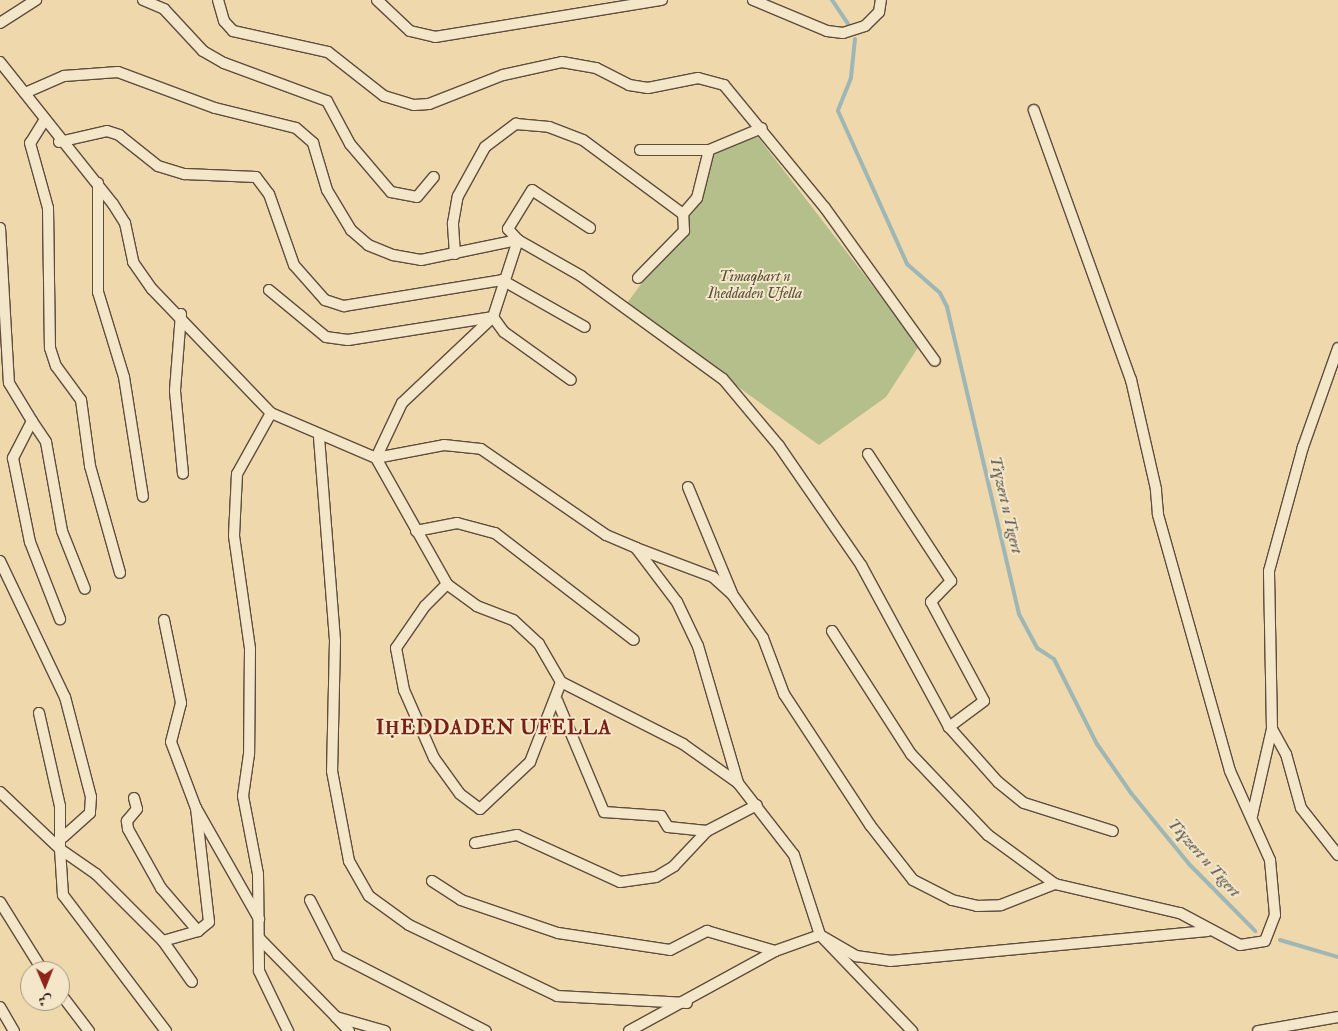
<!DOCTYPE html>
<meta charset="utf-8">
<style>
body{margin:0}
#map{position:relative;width:1338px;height:1031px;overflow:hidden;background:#eed8ac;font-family:"IM FELL Double Pica",Amiri,serif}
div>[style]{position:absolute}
.green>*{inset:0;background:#b5bf8c}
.stream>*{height:4px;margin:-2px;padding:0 2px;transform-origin:2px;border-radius:2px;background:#9eb7b5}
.roads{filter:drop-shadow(1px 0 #5e4d3d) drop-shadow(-1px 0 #5e4d3d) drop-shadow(0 1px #5e4d3d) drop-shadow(0 -1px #5e4d3d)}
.street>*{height:10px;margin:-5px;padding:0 5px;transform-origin:5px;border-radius:5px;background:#f4e6c9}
span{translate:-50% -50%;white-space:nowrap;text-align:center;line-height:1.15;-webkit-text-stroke:4px #f4e6c9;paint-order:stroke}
.park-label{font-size:15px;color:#564f3b;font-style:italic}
.water-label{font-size:16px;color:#504d47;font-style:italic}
.district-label{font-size:20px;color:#7a1f14;font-weight:700;letter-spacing:1px}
.north{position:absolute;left:20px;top:961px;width:50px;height:50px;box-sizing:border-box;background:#f4e6c9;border:1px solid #a59682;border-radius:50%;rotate:179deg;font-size:14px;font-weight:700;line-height:20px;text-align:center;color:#2e1f18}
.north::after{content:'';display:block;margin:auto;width:18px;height:22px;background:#8f2418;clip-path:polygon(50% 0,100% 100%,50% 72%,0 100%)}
</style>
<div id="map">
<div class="green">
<div style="clip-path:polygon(758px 137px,919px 346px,886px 397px,819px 445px,625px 306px,702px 200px,715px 149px)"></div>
</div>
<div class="stream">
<div style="left:832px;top:0;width:32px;rotate:56deg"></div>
<div style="left:855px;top:39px;width:39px;rotate:96deg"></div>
<div style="left:851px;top:78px;width:35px;rotate:112deg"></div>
<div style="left:838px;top:111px;width:168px;rotate:65.7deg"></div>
<div style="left:907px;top:264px;width:44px;rotate:41.3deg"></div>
<div style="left:940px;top:293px;width:16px;rotate:63deg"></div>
<div style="left:947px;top:307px;width:315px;rotate:76.8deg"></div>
<div style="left:1019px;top:614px;width:38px;rotate:62deg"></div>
<div style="left:1037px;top:648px;width:20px;rotate:33deg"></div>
<div style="left:1054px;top:659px;width:95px;rotate:63.2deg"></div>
<div style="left:1097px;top:744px;width:60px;rotate:55.2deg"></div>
<div style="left:1131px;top:793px;width:93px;rotate:50.7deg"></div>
<div style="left:1190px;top:865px;width:93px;rotate:45.4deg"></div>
<div style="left:1280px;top:940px;width:60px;rotate:16.3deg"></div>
</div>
<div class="roads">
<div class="street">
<div style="left:143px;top:0;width:23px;rotate:23deg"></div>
<div style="left:164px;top:9px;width:57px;rotate:47.1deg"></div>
<div style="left:203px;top:51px;width:24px;rotate:30deg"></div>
<div style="left:224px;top:63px;width:110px;rotate:20.3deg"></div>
<div style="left:327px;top:101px;width:49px;rotate:61.9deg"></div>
<div style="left:350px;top:144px;width:63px;rotate:49.5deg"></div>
<div style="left:391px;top:192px;width:26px;rotate:11deg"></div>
<div style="left:417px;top:197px;width:26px;rotate:-50deg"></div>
<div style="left:218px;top:0;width:22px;rotate:74deg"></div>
<div style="left:224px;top:21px;width:13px;rotate:48deg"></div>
<div style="left:233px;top:31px;width:97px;rotate:12.5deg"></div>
<div style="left:328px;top:52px;width:71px;rotate:38.2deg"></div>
<div style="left:384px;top:96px;width:31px;rotate:17deg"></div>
<div style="left:414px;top:105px;width:15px;rotate:-4deg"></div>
<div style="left:429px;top:104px;width:79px;rotate:-21.4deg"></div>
<div style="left:503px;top:75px;width:60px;rotate:-12.4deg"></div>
<div style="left:562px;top:62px;width:35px;rotate:10deg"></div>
<div style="left:596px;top:68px;width:37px;rotate:27deg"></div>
<div style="left:629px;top:85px;width:19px;rotate:9deg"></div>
<div style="left:648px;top:88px;width:51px;rotate:-11.3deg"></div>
<div style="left:698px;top:78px;width:27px;rotate:15deg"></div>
<div style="left:724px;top:85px;width:159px;rotate:50.6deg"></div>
<div style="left:825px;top:208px;width:188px;rotate:54.3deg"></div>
<div style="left:377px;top:0;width:45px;rotate:43.2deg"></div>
<div style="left:410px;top:31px;width:26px;rotate:13deg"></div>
<div style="left:435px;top:37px;width:230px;rotate:-9.3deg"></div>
<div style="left:753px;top:0;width:80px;rotate:22.7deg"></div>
<div style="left:827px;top:31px;width:16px;rotate:7deg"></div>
<div style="left:843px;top:33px;width:23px;rotate:-18deg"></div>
<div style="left:865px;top:26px;width:20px;rotate:-45deg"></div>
<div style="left:879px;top:12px;width:12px;rotate:-81deg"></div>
<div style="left:0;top:23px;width:43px;rotate:-32.6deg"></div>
<div style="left:0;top:62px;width:181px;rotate:51.5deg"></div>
<div style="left:113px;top:204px;width:22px;rotate:58deg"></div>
<div style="left:125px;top:223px;width:40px;rotate:78deg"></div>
<div style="left:133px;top:262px;width:33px;rotate:55deg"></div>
<div style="left:152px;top:289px;width:172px;rotate:46.2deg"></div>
<div style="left:271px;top:413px;width:114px;rotate:23.2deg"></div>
<div style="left:376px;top:458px;width:69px;rotate:-10.8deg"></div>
<div style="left:444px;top:445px;width:37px;rotate:6deg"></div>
<div style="left:481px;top:449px;width:152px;rotate:34.5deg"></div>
<div style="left:606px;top:535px;width:33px;rotate:23deg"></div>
<div style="left:636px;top:548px;width:68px;rotate:52.8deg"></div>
<div style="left:677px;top:602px;width:49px;rotate:64.5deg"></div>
<div style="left:698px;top:646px;width:143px;rotate:73.7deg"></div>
<div style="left:738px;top:783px;width:91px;rotate:52.1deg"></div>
<div style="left:794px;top:855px;width:84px;rotate:72deg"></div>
<div style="left:820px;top:935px;width:133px;rotate:46.2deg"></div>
<div style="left:25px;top:93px;width:43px;rotate:-23.6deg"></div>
<div style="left:64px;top:76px;width:54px;rotate:-4.2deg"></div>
<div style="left:118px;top:72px;width:103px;rotate:20.4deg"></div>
<div style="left:215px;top:108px;width:83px;rotate:13.9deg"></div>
<div style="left:296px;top:128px;width:23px;rotate:41deg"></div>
<div style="left:313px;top:143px;width:49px;rotate:73.4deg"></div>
<div style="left:327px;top:190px;width:47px;rotate:59deg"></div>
<div style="left:351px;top:230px;width:23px;rotate:41deg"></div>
<div style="left:368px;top:245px;width:27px;rotate:22deg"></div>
<div style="left:393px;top:255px;width:28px;rotate:10deg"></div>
<div style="left:421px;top:260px;width:99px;rotate:-11.7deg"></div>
<div style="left:518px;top:240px;width:81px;rotate:108deg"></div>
<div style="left:493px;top:317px;width:125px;rotate:136.6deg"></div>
<div style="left:402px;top:403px;width:61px;rotate:115.3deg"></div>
<div style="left:376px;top:458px;width:145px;rotate:60.6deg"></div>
<div style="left:447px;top:584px;width:31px;rotate:135deg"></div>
<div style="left:425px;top:606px;width:51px;rotate:124.6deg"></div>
<div style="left:396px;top:648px;width:43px;rotate:79.2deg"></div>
<div style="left:404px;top:690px;width:74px;rotate:66.2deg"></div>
<div style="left:434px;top:758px;width:44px;rotate:54.2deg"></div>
<div style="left:460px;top:794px;width:25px;rotate:37deg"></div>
<div style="left:480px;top:809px;width:69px;rotate:-43.2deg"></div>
<div style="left:530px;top:762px;width:86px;rotate:-68.8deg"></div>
<div style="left:561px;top:682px;width:44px;rotate:-120.1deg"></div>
<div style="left:539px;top:644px;width:35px;rotate:-137deg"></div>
<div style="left:513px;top:620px;width:39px;rotate:-159deg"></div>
<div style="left:477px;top:606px;width:37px;rotate:-144deg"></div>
<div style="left:44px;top:121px;width:26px;rotate:122deg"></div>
<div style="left:30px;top:143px;width:67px;rotate:74.5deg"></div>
<div style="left:48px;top:208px;width:140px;rotate:89.2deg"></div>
<div style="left:50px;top:348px;width:19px;rotate:72deg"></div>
<div style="left:56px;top:366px;width:42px;rotate:53.7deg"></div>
<div style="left:81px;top:400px;width:67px;rotate:82.2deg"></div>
<div style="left:90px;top:466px;width:111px;rotate:74.3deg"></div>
<div style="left:59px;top:142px;width:49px;rotate:-12.9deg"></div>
<div style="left:107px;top:131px;width:13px;rotate:18deg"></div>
<div style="left:119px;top:135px;width:50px;rotate:38.5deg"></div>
<div style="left:158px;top:166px;width:28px;rotate:17deg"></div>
<div style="left:185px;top:174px;width:71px;rotate:2.4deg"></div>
<div style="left:256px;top:177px;width:21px;rotate:53deg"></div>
<div style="left:269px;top:194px;width:75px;rotate:70.6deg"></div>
<div style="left:294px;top:265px;width:47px;rotate:48.5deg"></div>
<div style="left:325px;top:300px;width:20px;rotate:18deg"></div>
<div style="left:344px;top:306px;width:160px;rotate:-9.3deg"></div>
<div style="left:502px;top:280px;width:95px;rotate:29.5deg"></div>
<div style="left:640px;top:150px;width:69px"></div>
<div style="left:98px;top:183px;width:109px;rotate:90deg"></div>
<div style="left:98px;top:292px;width:89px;rotate:73deg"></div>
<div style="left:124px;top:377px;width:121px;rotate:81deg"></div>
<div style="left:0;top:228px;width:155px;rotate:86.7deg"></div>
<div style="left:9px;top:383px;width:44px;rotate:58.8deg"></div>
<div style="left:32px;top:421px;width:42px;rotate:117.2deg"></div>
<div style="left:13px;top:458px;width:86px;rotate:78.6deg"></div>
<div style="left:30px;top:542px;width:83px;rotate:68.7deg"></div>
<div style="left:590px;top:228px;width:69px;rotate:-146.8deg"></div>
<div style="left:532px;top:190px;width:46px;rotate:121.6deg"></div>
<div style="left:508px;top:229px;width:15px;rotate:48deg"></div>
<div style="left:518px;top:240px;width:73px;rotate:29.7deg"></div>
<div style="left:581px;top:276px;width:175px;rotate:36deg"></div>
<div style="left:723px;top:379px;width:87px;rotate:50.1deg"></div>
<div style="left:779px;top:446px;width:145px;rotate:55.4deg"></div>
<div style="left:861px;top:565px;width:184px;rotate:61.5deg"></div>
<div style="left:949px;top:727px;width:74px;rotate:48.3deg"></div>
<div style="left:998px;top:782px;width:33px;rotate:39deg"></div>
<div style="left:1024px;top:803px;width:93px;rotate:17.5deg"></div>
<div style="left:455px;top:254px;width:31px;rotate:-94deg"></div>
<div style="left:453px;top:223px;width:27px;rotate:-80deg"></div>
<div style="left:458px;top:196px;width:56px;rotate:-61.1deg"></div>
<div style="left:485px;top:147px;width:39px;rotate:-37deg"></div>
<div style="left:516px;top:124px;width:33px;rotate:5deg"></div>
<div style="left:549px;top:127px;width:36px;rotate:21deg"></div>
<div style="left:583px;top:140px;width:124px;rotate:36.5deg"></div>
<div style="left:638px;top:278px;width:66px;rotate:-45.6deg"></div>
<div style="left:684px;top:231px;width:17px;rotate:-93deg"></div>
<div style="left:683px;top:214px;width:21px;rotate:-49deg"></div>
<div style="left:697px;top:198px;width:49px;rotate:-76deg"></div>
<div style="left:709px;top:150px;width:57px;rotate:-22.5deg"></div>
<div style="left:269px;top:290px;width:74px;rotate:39.5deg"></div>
<div style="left:326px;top:337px;width:22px;rotate:8deg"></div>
<div style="left:348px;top:340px;width:147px;rotate:-9deg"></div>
<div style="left:493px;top:317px;width:19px;rotate:54deg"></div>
<div style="left:504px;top:332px;width:82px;rotate:35.6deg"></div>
<div style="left:181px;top:314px;width:77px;rotate:94.5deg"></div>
<div style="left:175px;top:391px;width:83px;rotate:84.5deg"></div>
<div style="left:271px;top:413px;width:70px;rotate:119.1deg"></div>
<div style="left:237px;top:474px;width:62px;rotate:92.8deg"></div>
<div style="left:234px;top:536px;width:114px;rotate:81.9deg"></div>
<div style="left:250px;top:649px;width:105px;rotate:90.5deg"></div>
<div style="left:249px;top:754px;width:42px;rotate:98.1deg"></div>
<div style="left:243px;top:796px;width:79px;rotate:79.1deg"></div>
<div style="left:258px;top:874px;width:97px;rotate:89.4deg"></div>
<div style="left:259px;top:971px;width:67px;rotate:64.2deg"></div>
<div style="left:32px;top:421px;width:25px;rotate:56deg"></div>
<div style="left:46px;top:442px;width:90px;rotate:79.8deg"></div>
<div style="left:62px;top:531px;width:62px;rotate:68.4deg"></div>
<div style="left:319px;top:437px;width:205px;rotate:85.5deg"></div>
<div style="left:335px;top:641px;width:130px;rotate:91.3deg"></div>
<div style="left:332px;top:771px;width:92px;rotate:79.3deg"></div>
<div style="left:349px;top:861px;width:40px;rotate:60.3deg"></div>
<div style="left:369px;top:896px;width:49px;rotate:35.9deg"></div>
<div style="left:409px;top:925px;width:164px;rotate:25.6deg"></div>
<div style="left:557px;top:996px;width:130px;rotate:3.1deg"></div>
<div style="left:868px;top:454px;width:152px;rotate:56.8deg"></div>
<div style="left:951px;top:581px;width:29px;rotate:134deg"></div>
<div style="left:931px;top:602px;width:112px;rotate:61.8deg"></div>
<div style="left:984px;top:701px;width:44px;rotate:143.4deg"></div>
<div style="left:688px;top:487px;width:115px;rotate:67.5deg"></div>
<div style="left:416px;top:531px;width:42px;rotate:-11deg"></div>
<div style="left:457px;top:523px;width:39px;rotate:15deg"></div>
<div style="left:495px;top:533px;width:175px;rotate:37.6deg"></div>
<div style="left:636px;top:548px;width:82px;rotate:20.6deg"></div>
<div style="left:713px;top:577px;width:25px;rotate:42deg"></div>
<div style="left:732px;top:594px;width:54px;rotate:54.8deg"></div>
<div style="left:763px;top:638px;width:60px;rotate:69.4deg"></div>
<div style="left:784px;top:694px;width:157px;rotate:56.7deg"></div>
<div style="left:870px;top:825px;width:70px;rotate:52deg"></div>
<div style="left:913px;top:880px;width:44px;rotate:27.1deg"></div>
<div style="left:952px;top:900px;width:26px;rotate:13deg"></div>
<div style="left:977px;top:906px;width:24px;rotate:-2deg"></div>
<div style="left:1001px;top:905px;width:58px;rotate:-21.3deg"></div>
<div style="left:0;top:561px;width:151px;rotate:64.5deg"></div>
<div style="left:65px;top:697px;width:103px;rotate:75.4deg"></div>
<div style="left:91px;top:797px;width:16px;rotate:94deg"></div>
<div style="left:90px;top:813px;width:36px;rotate:138deg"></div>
<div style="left:164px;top:620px;width:85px;rotate:78.4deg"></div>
<div style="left:181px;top:703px;width:40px;rotate:104.4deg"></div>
<div style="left:171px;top:742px;width:71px;rotate:69.3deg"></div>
<div style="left:196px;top:808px;width:128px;rotate:60.4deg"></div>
<div style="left:832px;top:631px;width:146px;rotate:57.3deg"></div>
<div style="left:911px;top:754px;width:112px;rotate:46.5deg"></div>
<div style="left:988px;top:835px;width:83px;rotate:36.2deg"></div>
<div style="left:1055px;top:884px;width:128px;rotate:13.1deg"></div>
<div style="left:1180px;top:913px;width:68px;rotate:28.1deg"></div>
<div style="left:1240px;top:945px;width:25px;rotate:-9deg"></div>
<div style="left:1265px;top:941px;width:28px;rotate:-69deg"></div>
<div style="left:1275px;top:915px;width:55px;rotate:-95.2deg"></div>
<div style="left:1270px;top:860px;width:98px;rotate:-114.2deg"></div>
<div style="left:1230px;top:771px;width:267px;rotate:-105.7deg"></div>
<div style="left:1158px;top:514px;width:25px;rotate:-95deg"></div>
<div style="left:1156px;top:489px;width:112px;rotate:-102.9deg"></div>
<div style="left:1131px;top:380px;width:287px;rotate:-109.8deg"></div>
<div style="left:561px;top:682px;width:137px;rotate:26.9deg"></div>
<div style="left:683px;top:744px;width:67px;rotate:35.3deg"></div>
<div style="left:39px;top:713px;width:95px;rotate:77.3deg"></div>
<div style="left:60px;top:806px;width:43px;rotate:90deg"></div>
<div style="left:60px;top:849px;width:44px;rotate:34.8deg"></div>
<div style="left:96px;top:874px;width:95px;rotate:45deg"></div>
<div style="left:163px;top:941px;width:36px;rotate:-16deg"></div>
<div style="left:198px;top:931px;width:14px;rotate:-39deg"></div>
<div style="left:209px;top:922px;width:115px;rotate:-96.5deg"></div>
<div style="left:1272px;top:729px;width:29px;rotate:61deg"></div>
<div style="left:1286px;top:754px;width:56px;rotate:74.5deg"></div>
<div style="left:1301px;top:808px;width:60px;rotate:51.8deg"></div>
<div style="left:0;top:792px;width:83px;rotate:43.5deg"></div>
<div style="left:60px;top:849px;width:46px;rotate:86.3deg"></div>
<div style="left:63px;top:895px;width:171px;rotate:52.9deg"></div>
<div style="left:134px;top:798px;width:11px;rotate:75deg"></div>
<div style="left:137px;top:809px;width:16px;rotate:130deg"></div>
<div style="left:127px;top:821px;width:8px;rotate:83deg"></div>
<div style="left:128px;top:829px;width:68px;rotate:60.8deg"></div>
<div style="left:161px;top:888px;width:57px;rotate:49.3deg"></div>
<div style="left:1252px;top:816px;width:89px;rotate:-77.1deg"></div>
<div style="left:1272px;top:729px;width:158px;rotate:-91.1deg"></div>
<div style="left:1269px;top:571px;width:129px;rotate:-74.7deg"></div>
<div style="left:1303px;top:447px;width:105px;rotate:-70.5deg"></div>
<div style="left:707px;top:831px;width:56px;rotate:-27.5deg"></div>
<div style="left:475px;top:843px;width:43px;rotate:-10.8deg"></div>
<div style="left:517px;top:835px;width:113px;rotate:24.5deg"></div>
<div style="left:620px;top:882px;width:36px;rotate:-8deg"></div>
<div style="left:656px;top:877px;width:21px;rotate:-31deg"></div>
<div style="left:674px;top:866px;width:48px;rotate:-46.7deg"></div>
<div style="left:707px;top:831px;width:39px;rotate:-174deg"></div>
<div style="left:668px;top:827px;width:13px;rotate:-122deg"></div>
<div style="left:661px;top:816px;width:57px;rotate:-176deg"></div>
<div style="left:604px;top:812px;width:121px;rotate:-112.8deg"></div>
<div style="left:432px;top:881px;width:35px;rotate:33deg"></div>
<div style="left:461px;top:900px;width:102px;rotate:18.8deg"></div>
<div style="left:558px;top:933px;width:113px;rotate:8.6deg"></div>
<div style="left:670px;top:950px;width:42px;rotate:-27.2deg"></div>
<div style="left:707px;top:931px;width:71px;rotate:16.4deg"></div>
<div style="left:310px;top:900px;width:62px;rotate:63deg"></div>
<div style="left:338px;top:955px;width:166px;rotate:27.2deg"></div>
<div style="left:0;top:902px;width:81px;rotate:58.1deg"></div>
<div style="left:259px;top:938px;width:110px;rotate:45.7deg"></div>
<div style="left:336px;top:1017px;width:51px;rotate:15.9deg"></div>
<div style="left:163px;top:941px;width:50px;rotate:54.7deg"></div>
<div style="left:60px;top:993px;width:48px;rotate:52.7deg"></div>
<div style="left:0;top:1007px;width:28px;rotate:60deg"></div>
<div style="left:336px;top:1017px;width:19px;rotate:47deg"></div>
<div style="left:629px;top:1031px;width:166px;rotate:-28.7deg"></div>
<div style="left:775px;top:951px;width:48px;rotate:-19.6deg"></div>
<div style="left:820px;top:935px;width:42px;rotate:30.3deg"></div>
<div style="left:856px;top:956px;width:34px;rotate:8deg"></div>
<div style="left:890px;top:961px;width:319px;rotate:-5.4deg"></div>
<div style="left:1258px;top:1031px;width:81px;rotate:-9.9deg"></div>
</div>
</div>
<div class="park-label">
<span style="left:755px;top:285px">Timaqbart n<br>Iḥeddaden Ufella</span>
</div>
<div class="water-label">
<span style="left:1006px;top:505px;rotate:77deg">Tiɣzert n Tigert</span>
<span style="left:1204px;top:858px;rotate:48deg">Tiɣzert n Tigert</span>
</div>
<div class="district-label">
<span style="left:494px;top:727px">IḤEDDADEN UFELLA</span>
</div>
<div class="north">ش</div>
</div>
